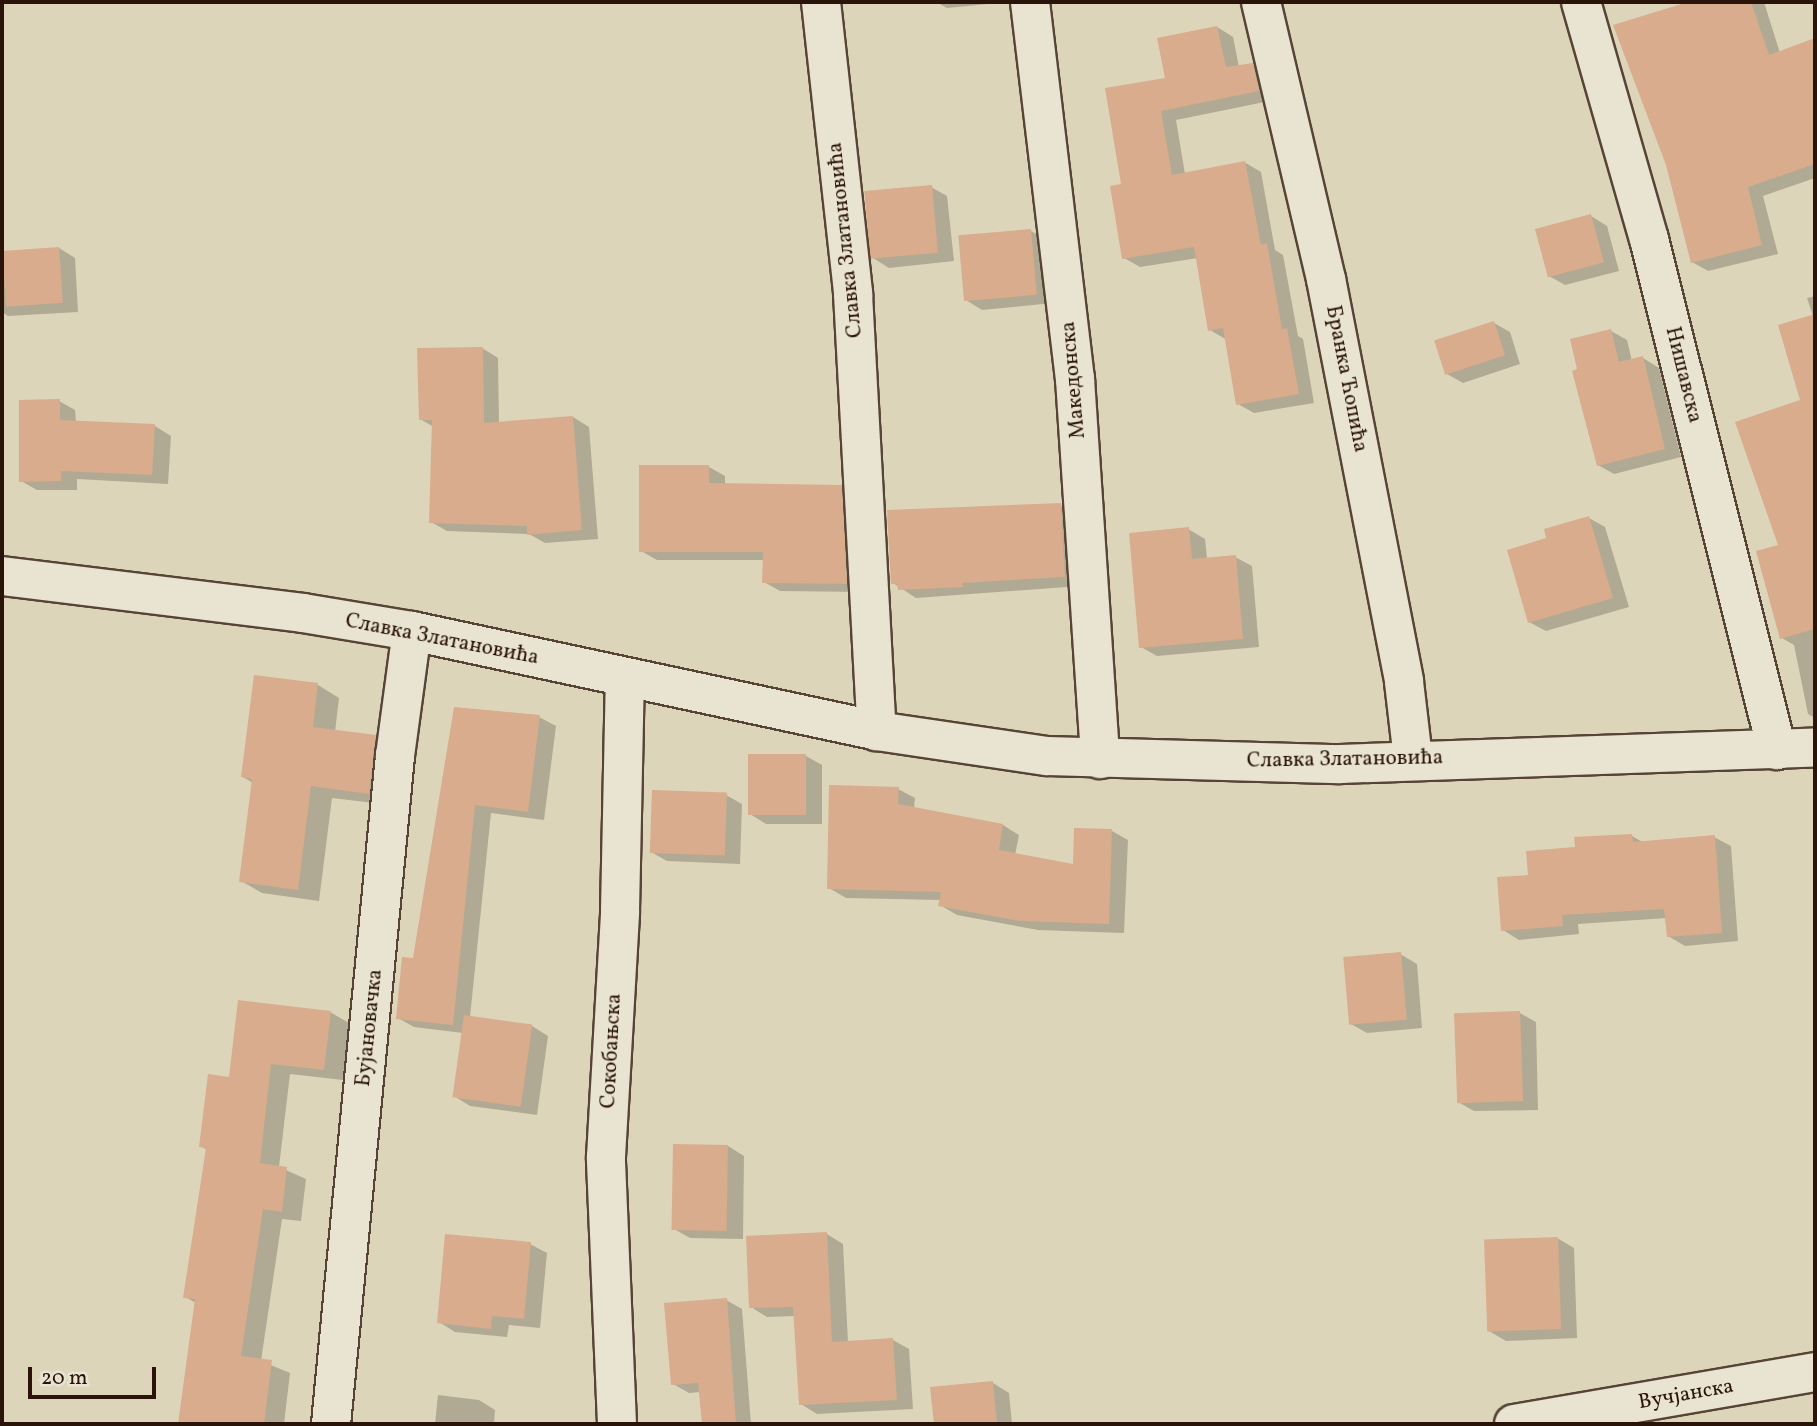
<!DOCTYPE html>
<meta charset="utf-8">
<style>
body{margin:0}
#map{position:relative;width:1817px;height:1426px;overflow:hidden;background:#ddd5b9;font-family:Vollkorn,serif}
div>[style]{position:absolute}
.shadow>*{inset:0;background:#0003}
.building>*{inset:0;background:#d8ac8c;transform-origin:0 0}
.roads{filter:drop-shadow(2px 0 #574435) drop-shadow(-2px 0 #574435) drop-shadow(0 2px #574435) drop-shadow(0 -2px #574435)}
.minor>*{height:38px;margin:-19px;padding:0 19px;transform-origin:19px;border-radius:19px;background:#e9e4d2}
span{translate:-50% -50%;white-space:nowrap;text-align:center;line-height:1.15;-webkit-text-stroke:6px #e9e4d2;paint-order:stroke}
.street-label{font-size:21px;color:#2a1309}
.frame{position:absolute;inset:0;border:4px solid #2a1309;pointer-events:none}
.scale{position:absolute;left:28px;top:1367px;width:128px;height:32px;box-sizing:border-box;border:4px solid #2a1309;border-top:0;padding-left:9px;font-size:21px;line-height:24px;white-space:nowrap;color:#2a1309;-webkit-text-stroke:5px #e9e4d2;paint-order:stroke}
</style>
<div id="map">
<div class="shadow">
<div style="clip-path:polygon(936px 2px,1009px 2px,947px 8px)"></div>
<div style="clip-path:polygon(1717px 2px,1764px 2px,1780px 53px,1815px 40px,1815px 178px,1763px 196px,1778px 254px,1708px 271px,1692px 262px,1696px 9px)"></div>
<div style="clip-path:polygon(1217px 27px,1233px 37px,1239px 67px,1252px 65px,1269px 74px,1275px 100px,1176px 120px,1185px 174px,1244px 162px,1261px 172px,1275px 250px,1283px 255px,1298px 336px,1303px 339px,1314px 403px,1254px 413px,1238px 404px,1227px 340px,1210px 330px,1198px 258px,1140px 267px,1124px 258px,1123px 185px,1167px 79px)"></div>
<div style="clip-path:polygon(931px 187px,947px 196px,954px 261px,889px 268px,873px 258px)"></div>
<div style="clip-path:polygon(1591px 216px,1607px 226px,1619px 271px,1565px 285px,1549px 276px)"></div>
<div style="clip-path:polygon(1031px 231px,1047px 240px,1053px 303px,982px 310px,966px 300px)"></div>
<div style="clip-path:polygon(59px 248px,75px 258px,78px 312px,8px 316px,2px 312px,2px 252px)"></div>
<div style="clip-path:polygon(1815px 296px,1815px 718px,1808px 714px,1794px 645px,1782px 638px,1780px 546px,1813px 316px,1807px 298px)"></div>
<div style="clip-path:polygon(1494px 323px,1510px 332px,1520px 364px,1463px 383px,1447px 374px)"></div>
<div style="clip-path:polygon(1611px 331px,1627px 340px,1632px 361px,1643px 358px,1659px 368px,1681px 457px,1614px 474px,1598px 465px)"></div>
<div style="clip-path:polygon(482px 348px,498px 358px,499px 423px,573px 417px,589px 427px,598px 539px,545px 543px,529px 534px,447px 531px,431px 522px,434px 427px,420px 419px)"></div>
<div style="clip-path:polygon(59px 401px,75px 410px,76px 422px,155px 426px,171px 436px,168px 484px,77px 479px,77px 490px,37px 490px,21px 481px)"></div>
<div style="clip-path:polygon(709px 467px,725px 476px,725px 485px,841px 487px,857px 496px,863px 592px,780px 591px,764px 582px,764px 560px,657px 560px,641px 551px)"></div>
<div style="clip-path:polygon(1060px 505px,1077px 515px,1081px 586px,916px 598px,893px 583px)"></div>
<div style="clip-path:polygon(1589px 518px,1605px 527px,1629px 607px,1546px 631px,1529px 622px,1549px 539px)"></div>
<div style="clip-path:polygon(1188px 529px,1205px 539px,1207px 559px,1235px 557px,1252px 566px,1259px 647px,1157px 656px,1141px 647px)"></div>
<div style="clip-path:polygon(256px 677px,318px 685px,339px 698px,335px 732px,375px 737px,397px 749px,391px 805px,332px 798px,319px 901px,262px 893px,241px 881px,253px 783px,243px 777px)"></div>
<div style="clip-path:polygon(456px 709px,539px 717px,556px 726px,544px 820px,491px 813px,470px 1017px,532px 1026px,548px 1036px,537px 1115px,470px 1106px,454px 1096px,463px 1033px,414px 1027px,398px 1018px,415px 960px)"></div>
<div style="clip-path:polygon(750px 755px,806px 756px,822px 765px,822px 824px,766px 824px,750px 814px)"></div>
<div style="clip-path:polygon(898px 789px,915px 798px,914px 808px,1003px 825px,1019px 835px,1015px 855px,1075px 866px,1112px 831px,1128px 840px,1124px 933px,1038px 930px,957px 915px,940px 905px,941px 900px,846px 898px,829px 888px)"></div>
<div style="clip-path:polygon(726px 795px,742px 804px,740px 864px,667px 861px,651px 852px)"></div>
<div style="clip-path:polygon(1632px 836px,1644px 843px,1714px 837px,1731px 846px,1738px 941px,1685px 946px,1668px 936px,1667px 918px,1578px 924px,1579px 934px,1519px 940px,1503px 930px,1530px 876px,1577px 848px)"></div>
<div style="clip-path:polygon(1400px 954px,1417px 964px,1422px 1028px,1367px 1033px,1351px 1024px)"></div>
<div style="clip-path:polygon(330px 1012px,349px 1023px,343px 1080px,290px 1074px,279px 1167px,306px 1179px,301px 1221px,282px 1219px,261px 1361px,290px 1373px,284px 1424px,180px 1424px,196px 1303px,185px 1297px,207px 1150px,201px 1146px,231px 1078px)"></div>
<div style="clip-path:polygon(1520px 1013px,1536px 1022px,1538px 1110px,1474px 1111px,1458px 1102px)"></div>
<div style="clip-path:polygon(728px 1146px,744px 1156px,743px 1239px,690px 1238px,674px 1229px)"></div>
<div style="clip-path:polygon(827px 1234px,843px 1244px,848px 1342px,893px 1340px,909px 1349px,913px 1409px,817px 1414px,801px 1404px,795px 1316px,767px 1317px,751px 1307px)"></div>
<div style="clip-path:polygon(1557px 1238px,1574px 1248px,1577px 1338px,1506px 1341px,1489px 1331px)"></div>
<div style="clip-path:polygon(530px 1244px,547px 1253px,540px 1328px,509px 1325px,507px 1337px,455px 1332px,439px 1322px)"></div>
<div style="clip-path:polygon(726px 1300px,742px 1309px,751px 1424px,703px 1424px,701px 1392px,689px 1393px,673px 1384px)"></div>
<div style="clip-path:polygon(993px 1383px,1009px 1393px,1012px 1424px,936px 1424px,932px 1389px)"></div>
<div style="clip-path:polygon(438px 1395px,479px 1400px,495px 1410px,494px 1424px,435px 1424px)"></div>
</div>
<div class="building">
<div style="clip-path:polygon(1688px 2px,1751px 2px,1769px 55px,1815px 38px,1815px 164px,1748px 187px,1762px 245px,1691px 263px,1666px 165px,1613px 25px)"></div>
<div style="clip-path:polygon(1217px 26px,1226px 67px,1253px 63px,1259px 91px,1161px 111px,1172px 175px,1245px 161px,1261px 245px,1267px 243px,1282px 329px,1287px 328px,1299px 394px,1236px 405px,1223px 328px,1208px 331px,1194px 247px,1122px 259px,1110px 186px,1121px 184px,1105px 88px,1165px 78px,1157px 38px)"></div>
<div style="left:932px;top:185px;width:68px;height:68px;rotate:85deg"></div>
<div style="left:1591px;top:214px;width:50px;height:58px;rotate:75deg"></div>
<div style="left:1031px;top:229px;width:66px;height:73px;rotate:85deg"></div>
<div style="left:59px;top:247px;width:56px;height:57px;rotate:86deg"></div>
<div style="clip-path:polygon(1815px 314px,1815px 629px,1780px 639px,1756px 551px,1778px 545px,1735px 422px,1800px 400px,1778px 325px)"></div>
<div style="left:1494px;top:321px;width:36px;height:63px;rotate:72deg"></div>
<div style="clip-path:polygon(1611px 329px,1619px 362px,1643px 356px,1665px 449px,1597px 466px,1572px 371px,1577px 369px,1570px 339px)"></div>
<div style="clip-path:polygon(483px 347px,484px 423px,573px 416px,582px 530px,527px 535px,527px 526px,429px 523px,432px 420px,419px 420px,417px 348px)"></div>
<div style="clip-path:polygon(60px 399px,60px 420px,155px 424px,152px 475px,61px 471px,61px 481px,19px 482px,19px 400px)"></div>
<div style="clip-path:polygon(639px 465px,709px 465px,709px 483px,842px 485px,847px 584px,762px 583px,763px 552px,639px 552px)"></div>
<div style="clip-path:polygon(1061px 503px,1065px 577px,962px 583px,963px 587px,898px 590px,897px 584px,891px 584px,887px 510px)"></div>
<div style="clip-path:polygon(1589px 516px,1613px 598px,1528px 623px,1507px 550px,1546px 538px,1544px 529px)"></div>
<div style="clip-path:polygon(1189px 527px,1192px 559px,1236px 555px,1243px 639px,1139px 648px,1129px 533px)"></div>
<div style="clip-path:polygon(254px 675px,318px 683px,313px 727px,376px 735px,369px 794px,311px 786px,298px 890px,239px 882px,252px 779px,241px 777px)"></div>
<div style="clip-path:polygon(454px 707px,540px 715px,528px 812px,475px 805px,453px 1025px,396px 1019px,402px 957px,413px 958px)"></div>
<div style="left:748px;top:754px;width:58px;height:61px"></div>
<div style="clip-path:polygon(829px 785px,899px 787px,898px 804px,1003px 824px,999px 850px,1073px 864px,1074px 828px,1112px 829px,1109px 924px,1020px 921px,938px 906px,941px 892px,827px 889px)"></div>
<div style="left:652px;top:790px;width:75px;height:63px;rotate:2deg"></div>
<div style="clip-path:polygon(1632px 834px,1633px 842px,1715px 835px,1722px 933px,1667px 937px,1664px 909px,1562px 915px,1563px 926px,1501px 931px,1497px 877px,1528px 875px,1526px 851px,1575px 847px,1574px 837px)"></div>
<div style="left:1401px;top:952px;width:68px;height:58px;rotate:85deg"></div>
<div style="clip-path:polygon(238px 1000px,331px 1011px,324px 1070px,271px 1064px,260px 1163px,287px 1167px,282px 1212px,263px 1209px,241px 1356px,272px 1360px,264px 1424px,178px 1424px,195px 1299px,183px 1298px,206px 1148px,199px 1147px,208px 1074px,229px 1077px)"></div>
<div style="left:1520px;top:1011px;width:90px;height:66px;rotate:88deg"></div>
<div style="left:464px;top:1015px;width:69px;height:83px;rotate:8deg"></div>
<div style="left:673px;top:1144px;width:55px;height:86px;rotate:1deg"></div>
<div style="clip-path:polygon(827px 1232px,832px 1342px,893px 1338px,897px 1400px,799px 1405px,793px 1307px,749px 1308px,746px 1236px)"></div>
<div style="clip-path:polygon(445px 1234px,531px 1242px,524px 1319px,492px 1316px,491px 1329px,437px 1323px)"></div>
<div style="left:1558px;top:1237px;width:92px;height:74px;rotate:88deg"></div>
<div style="clip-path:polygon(727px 1298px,736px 1424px,702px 1424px,698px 1383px,671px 1385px,664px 1303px)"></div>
<div style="clip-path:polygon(993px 1381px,997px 1424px,934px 1424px,930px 1387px)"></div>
</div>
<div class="roads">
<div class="minor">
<div style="left:821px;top:2px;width:294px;rotate:83.7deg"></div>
<div style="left:853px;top:294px;width:438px;rotate:86.9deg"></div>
<div style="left:1030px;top:2px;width:380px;rotate:83.2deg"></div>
<div style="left:1075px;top:379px;width:381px;rotate:86.2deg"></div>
<div style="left:1261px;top:2px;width:285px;rotate:76.8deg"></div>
<div style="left:1326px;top:279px;width:410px;rotate:79deg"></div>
<div style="left:1404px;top:682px;width:78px;rotate:83.3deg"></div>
<div style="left:1581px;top:2px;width:247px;rotate:74deg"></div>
<div style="left:1649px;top:239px;width:527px;rotate:75.94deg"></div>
<div style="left:2px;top:576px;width:303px;rotate:7deg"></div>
<div style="left:303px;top:613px;width:110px;rotate:9.4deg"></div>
<div style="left:412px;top:631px;width:476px;rotate:12.1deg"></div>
<div style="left:877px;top:731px;width:172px;rotate:8.4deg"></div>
<div style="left:1047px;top:756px;width:293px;rotate:1.6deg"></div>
<div style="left:1340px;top:764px;width:475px;rotate:-2deg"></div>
<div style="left:331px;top:1424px;width:671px;rotate:-84.53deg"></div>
<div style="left:395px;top:756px;width:126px;rotate:-82.3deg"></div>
<div style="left:617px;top:1424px;width:267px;rotate:-92.4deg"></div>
<div style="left:606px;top:1157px;width:246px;rotate:-86.7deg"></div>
<div style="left:620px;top:911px;width:233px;rotate:-88.8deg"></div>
<div style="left:1514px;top:1424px;width:305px;rotate:-9.8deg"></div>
</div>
</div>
<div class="street-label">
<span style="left:846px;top:240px;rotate:-96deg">Славка Златановића</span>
<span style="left:1683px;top:375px;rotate:76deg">Нишавска</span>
<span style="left:1346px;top:379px;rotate:79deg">Бранка Ћопића</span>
<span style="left:1074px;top:380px;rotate:-95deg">Македонска</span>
<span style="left:442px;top:640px;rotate:11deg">Славка Златановића</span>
<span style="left:1345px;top:760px;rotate:-1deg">Славка Златановића</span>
<span style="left:370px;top:1028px;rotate:-84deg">Бујановачка</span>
<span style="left:612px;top:1051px;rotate:-87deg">Сокобањска</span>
<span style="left:1686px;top:1395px;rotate:-10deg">Вучјанска</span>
</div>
<div class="frame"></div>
<div class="scale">20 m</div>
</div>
